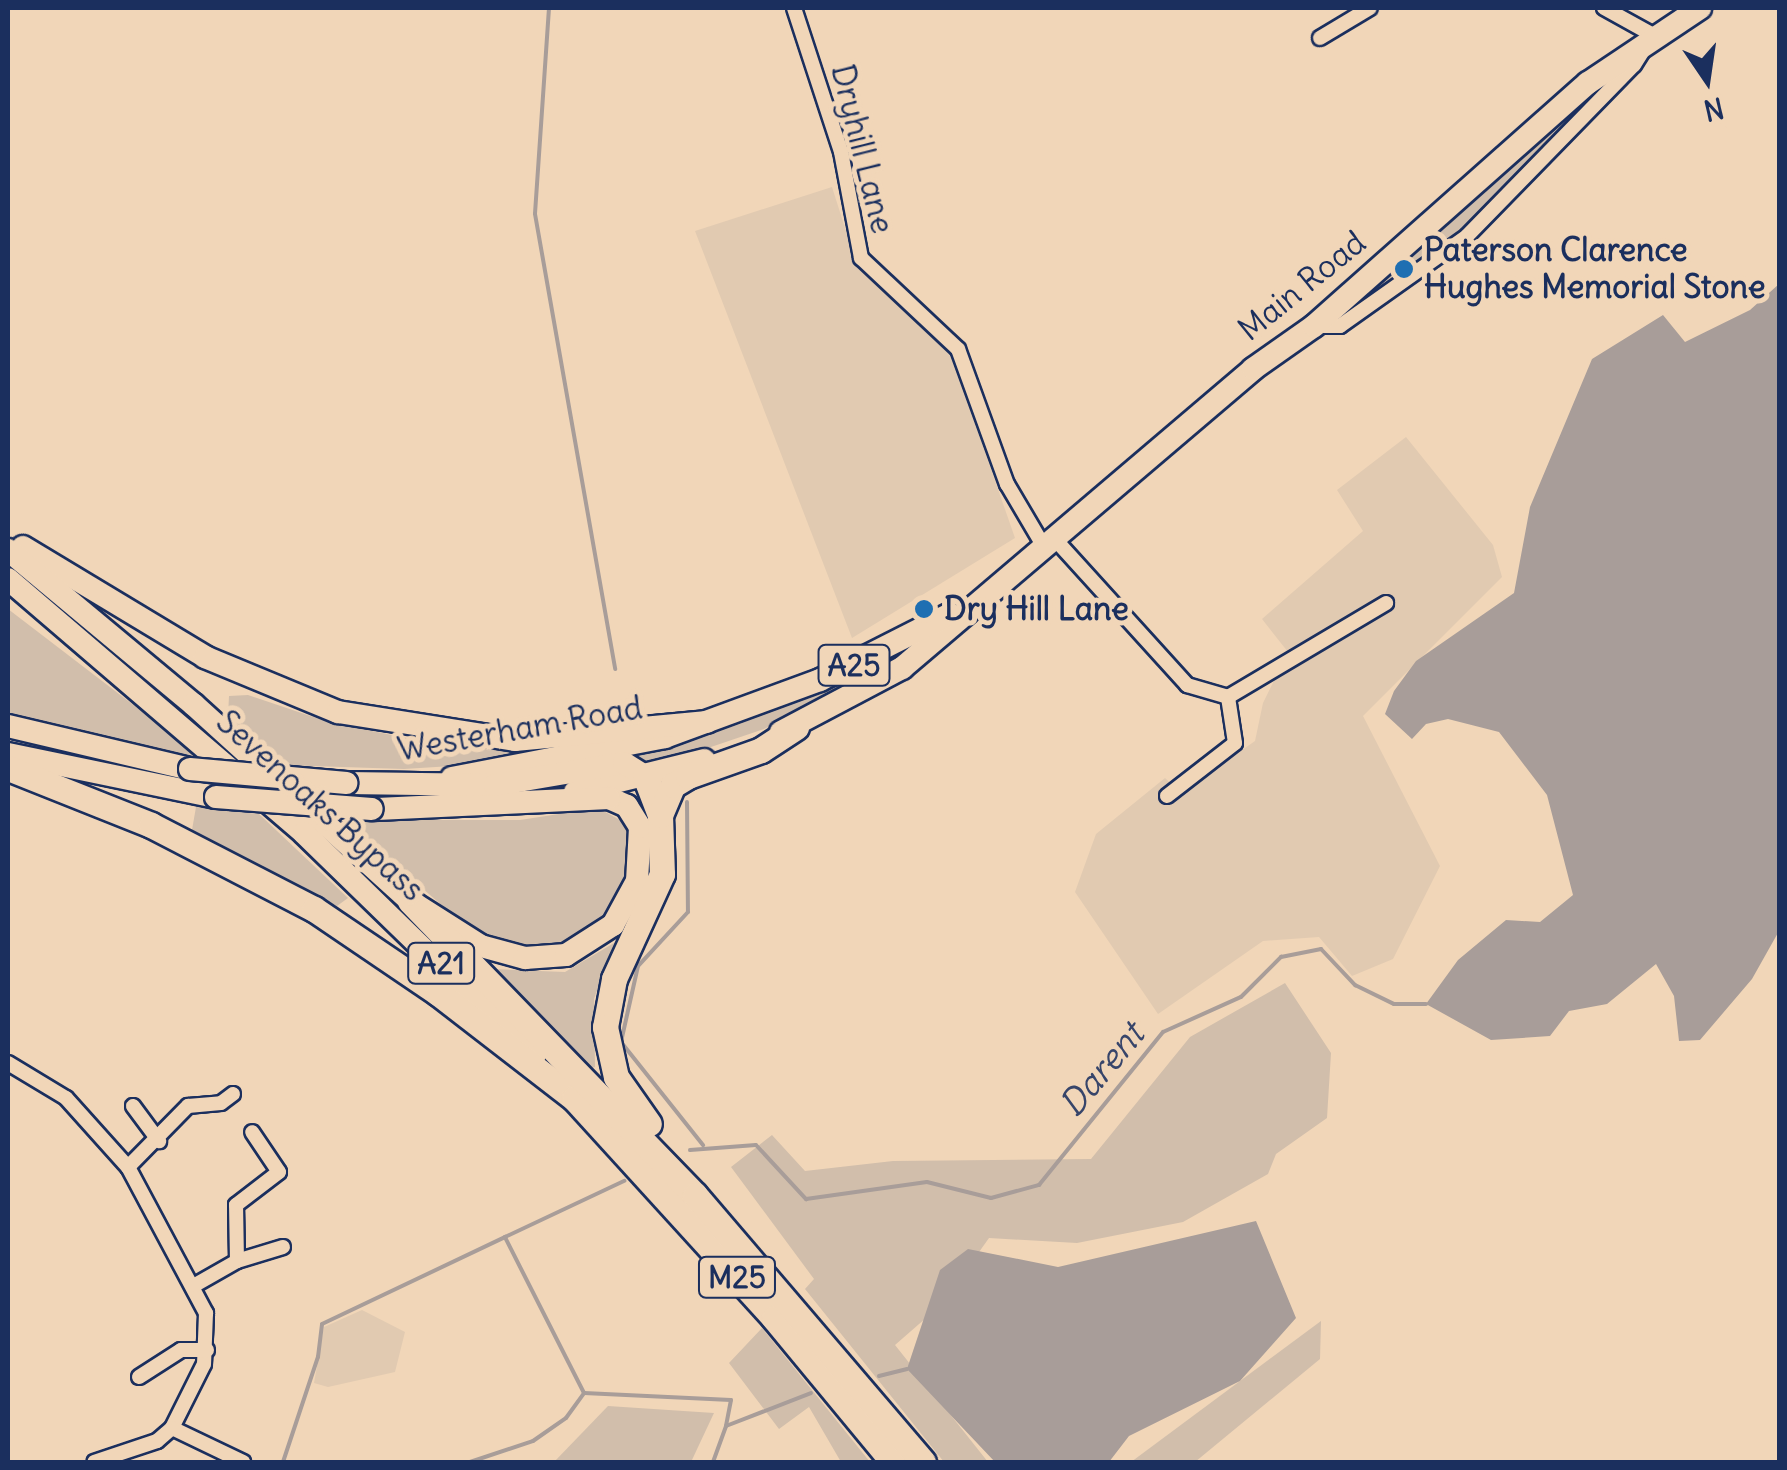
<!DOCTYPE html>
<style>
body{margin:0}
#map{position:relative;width:1787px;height:1470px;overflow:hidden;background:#f1d6b8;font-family:Delius,sans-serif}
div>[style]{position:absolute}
.built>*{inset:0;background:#e1cab1}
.green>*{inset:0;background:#d1beab}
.water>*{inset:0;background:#a89d99}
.stream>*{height:4px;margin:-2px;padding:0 2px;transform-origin:2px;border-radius:2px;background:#a89d99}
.roads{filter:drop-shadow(2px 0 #1b2f5e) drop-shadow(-2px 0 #1b2f5e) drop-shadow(0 2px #1b2f5e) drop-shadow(0 -2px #1b2f5e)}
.minor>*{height:14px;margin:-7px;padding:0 7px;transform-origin:7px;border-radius:7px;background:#f1d6b8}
.primary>*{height:22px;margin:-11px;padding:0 11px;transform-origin:11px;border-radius:11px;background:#f1d6b8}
.trunk>*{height:22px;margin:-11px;padding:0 11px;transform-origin:11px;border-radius:11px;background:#f1d6b8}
.motorway>*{height:25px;margin:-12.5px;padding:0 12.5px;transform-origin:12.5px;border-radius:12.5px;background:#f1d6b8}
.bridges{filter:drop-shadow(2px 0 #1b2f5e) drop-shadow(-2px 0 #1b2f5e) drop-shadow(0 2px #1b2f5e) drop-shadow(0 -2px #1b2f5e)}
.trunk-bridge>*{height:22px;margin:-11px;padding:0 11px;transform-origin:11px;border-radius:11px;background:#f1d6b8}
.dots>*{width:28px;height:28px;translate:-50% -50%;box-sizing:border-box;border:5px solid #f1d6b8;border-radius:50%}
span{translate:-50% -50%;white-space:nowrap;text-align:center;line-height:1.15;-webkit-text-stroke:10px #f1d6b8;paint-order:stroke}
.shield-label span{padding:2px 8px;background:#f1d6b8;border:2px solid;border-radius:8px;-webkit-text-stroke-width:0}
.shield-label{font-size:30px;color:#1b2f5e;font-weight:700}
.street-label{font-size:32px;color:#1b2f5e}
.poi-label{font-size:32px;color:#1b2f5e;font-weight:700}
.left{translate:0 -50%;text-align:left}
.water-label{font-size:35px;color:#37456a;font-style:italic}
.frame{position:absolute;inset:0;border:10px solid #1b2f5e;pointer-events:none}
.north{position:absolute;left:1657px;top:30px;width:100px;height:100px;-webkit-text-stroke:8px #f1d6b8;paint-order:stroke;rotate:167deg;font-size:28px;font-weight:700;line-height:40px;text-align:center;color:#1b2f5e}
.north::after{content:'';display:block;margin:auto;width:35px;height:45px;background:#1b2f5e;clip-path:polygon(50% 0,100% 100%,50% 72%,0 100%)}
</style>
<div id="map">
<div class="built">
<div style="clip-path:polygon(832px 187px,858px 269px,948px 346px,1015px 538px,852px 638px,695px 231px)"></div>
<div style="clip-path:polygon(1406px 437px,1493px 545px,1502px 577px,1363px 716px,1440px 866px,1393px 959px,1352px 976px,1319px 937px,1263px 941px,1158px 1014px,1075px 892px,1096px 834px,1165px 778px,1181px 793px,1255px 741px,1263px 703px,1288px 652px,1262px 619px,1363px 531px,1337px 490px)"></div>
<div style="clip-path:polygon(362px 1310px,405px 1332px,395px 1372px,328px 1387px,314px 1383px,324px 1327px)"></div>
</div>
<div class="green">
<div style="clip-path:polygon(1589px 95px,1594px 99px,1475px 221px,1335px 324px)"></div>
<div style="clip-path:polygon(8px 609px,200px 756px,111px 744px,8px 715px)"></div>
<div style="clip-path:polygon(897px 654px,858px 682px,764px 729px,655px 766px,631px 757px,740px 724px)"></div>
<div style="clip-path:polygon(248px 695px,331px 723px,453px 747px,567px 748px,500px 763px,404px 769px,281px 765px,228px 716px,229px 696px)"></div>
<div style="clip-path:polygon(196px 807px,259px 814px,348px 898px,337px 906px,192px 830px)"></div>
<div style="clip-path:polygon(598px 808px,629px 825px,628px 882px,612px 912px,581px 938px,548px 950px,497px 944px,461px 922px,344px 820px,520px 820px)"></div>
<div style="clip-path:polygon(614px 943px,594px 999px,595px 1067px,590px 1069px,493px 969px,565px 972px)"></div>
<div style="clip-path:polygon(1285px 983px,1331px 1053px,1327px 1118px,1276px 1154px,1268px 1174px,1183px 1222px,1077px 1243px,989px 1238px,942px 1304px,895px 1345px,988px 1462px,944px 1462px,805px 1289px,814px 1279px,731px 1167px,772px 1135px,805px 1171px,893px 1161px,1091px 1159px,1190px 1037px)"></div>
<div style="clip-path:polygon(1321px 1321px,1320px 1359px,1195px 1462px,1131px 1462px)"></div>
<div style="clip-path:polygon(762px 1328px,870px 1462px,841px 1462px,809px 1407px,779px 1429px,729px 1363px)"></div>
<div style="clip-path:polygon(608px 1406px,714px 1413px,691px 1462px,554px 1462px)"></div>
</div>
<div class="water">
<div style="clip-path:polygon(1779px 284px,1779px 931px,1752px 979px,1700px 1040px,1679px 1041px,1674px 996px,1656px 964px,1607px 1004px,1569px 1011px,1550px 1036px,1491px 1040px,1426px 1004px,1458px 960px,1506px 920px,1540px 922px,1573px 895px,1547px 795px,1499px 732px,1448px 719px,1426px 724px,1412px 739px,1385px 714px,1394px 691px,1416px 661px,1514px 593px,1530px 507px,1592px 359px,1663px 315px,1685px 342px,1750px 310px)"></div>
<div style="clip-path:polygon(1256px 1221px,1296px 1318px,1240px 1381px,1129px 1436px,1109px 1462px,995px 1462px,907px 1369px,940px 1270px,968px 1249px,1058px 1267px)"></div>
</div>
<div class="stream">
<div style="left:549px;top:8px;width:206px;rotate:93.9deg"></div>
<div style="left:535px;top:214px;width:462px;rotate:80deg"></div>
<div style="left:687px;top:802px;width:110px;rotate:89.5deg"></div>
<div style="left:688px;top:912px;width:74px;rotate:132.8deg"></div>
<div style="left:638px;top:966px;width:78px;rotate:102.6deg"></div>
<div style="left:621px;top:1042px;width:132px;rotate:51.5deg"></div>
<div style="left:690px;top:1150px;width:66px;rotate:-4.3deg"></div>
<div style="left:756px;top:1145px;width:74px;rotate:47.2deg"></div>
<div style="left:806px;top:1199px;width:122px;rotate:-8deg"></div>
<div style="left:927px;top:1182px;width:66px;rotate:14deg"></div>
<div style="left:991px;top:1198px;width:50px;rotate:-15.2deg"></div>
<div style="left:1039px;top:1185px;width:197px;rotate:-51deg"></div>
<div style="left:1163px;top:1032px;width:85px;rotate:-24.2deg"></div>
<div style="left:1241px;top:997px;width:57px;rotate:-45deg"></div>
<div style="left:1281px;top:957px;width:41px;rotate:-11.3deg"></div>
<div style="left:1321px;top:949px;width:50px;rotate:46.6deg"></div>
<div style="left:1355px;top:985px;width:43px;rotate:26deg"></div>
<div style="left:1394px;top:1004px;width:32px"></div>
<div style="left:879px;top:1376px;width:29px;rotate:-14deg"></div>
<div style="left:584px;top:1393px;width:147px;rotate:2.7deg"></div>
<div style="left:731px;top:1400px;width:26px;rotate:101deg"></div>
<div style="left:283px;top:1462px;width:111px;rotate:-71.6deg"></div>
<div style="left:318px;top:1357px;width:33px;rotate:-83deg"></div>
<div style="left:322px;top:1324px;width:203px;rotate:-25.4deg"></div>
<div style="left:470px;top:1462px;width:66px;rotate:-18.4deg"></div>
<div style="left:533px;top:1441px;width:40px;rotate:-34.9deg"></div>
<div style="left:566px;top:1418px;width:31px;rotate:-54deg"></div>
<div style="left:584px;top:1393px;width:175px;rotate:-116.9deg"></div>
<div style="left:505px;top:1237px;width:132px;rotate:-25.2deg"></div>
<div style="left:713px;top:1462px;width:38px;rotate:-70deg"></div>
<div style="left:726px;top:1426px;width:91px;rotate:-21.2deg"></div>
</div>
<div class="roads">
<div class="minor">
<div style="left:794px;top:8px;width:151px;rotate:71.9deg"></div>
<div style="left:841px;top:152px;width:108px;rotate:79.3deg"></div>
<div style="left:861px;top:258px;width:133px;rotate:43.2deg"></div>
<div style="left:958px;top:349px;width:144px;rotate:70.1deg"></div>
<div style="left:1007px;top:484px;width:71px;rotate:59.5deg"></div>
<div style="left:1320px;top:38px;width:58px;rotate:-31deg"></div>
<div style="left:1315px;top:326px;width:25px"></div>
<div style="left:1340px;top:326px;width:156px;rotate:-35.3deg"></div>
<div style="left:1467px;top:236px;width:239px;rotate:-45.7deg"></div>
<div style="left:1634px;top:65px;width:36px;rotate:-58deg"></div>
<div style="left:1653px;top:35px;width:56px;rotate:-151.1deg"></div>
<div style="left:1053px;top:537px;width:200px;rotate:47.8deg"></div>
<div style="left:1187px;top:685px;width:43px;rotate:16.3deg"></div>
<div style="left:1228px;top:697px;width:184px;rotate:-30.7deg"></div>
<div style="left:1167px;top:796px;width:86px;rotate:-37.9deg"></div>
<div style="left:1235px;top:743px;width:47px;rotate:-98.7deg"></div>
<div style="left:8px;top:1063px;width:68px;rotate:31.1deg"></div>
<div style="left:66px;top:1098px;width:93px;rotate:48.1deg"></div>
<div style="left:128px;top:1167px;width:166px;rotate:61.9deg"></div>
<div style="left:206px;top:1313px;width:51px;rotate:92.2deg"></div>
<div style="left:204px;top:1364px;width:72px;rotate:116.6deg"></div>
<div style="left:172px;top:1428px;width:20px;rotate:139deg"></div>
<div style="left:157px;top:1441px;width:66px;rotate:161.6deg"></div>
<div style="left:133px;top:1106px;width:44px;rotate:53.4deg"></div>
<div style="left:128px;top:1167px;width:86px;rotate:-45.5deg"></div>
<div style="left:188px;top:1106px;width:33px;rotate:-5deg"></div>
<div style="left:221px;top:1103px;width:15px;rotate:-37deg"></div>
<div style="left:237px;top:1261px;width:48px;rotate:-16.9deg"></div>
<div style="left:195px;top:1285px;width:48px;rotate:-29.7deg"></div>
<div style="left:237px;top:1261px;width:56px;rotate:-91deg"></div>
<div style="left:236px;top:1205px;width:54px;rotate:-37.5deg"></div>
<div style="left:279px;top:1172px;width:48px;rotate:-124deg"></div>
<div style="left:139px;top:1377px;width:50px;rotate:-32.7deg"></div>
<div style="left:181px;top:1350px;width:26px"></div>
<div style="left:172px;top:1428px;width:79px;rotate:25.6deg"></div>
</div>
<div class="primary">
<div style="left:781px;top:732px;width:137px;rotate:-27.9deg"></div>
<div style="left:902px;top:668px;width:461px;rotate:-40.4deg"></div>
<div style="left:1253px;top:369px;width:75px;rotate:-35.2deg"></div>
<div style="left:1314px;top:326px;width:366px;rotate:-41.6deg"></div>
<div style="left:1588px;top:83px;width:135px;rotate:-33.8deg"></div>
<div style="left:452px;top:778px;width:217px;rotate:-10.9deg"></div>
<div style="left:665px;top:737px;width:165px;rotate:-20.2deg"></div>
<div style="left:820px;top:680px;width:146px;rotate:-26.9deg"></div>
<div style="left:575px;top:792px;width:133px;rotate:-13.9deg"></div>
</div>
<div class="trunk">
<div style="left:23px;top:547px;width:213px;rotate:31.1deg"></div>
<div style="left:205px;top:657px;width:144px;rotate:22.5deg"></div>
<div style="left:338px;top:712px;width:179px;rotate:9deg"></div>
<div style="left:515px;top:740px;width:193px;rotate:-5.4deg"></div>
<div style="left:8px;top:550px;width:241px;rotate:39.8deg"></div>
<div style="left:193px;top:704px;width:293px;rotate:42.2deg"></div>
<div style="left:410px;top:901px;width:84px;rotate:32.4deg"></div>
<div style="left:481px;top:946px;width:46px;rotate:15.3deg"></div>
<div style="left:525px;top:958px;width:41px;rotate:-4.2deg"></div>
<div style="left:566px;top:955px;width:56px;rotate:-32.6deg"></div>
<div style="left:613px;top:925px;width:50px;rotate:-61.4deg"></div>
<div style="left:637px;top:881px;width:54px;rotate:-86.8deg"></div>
<div style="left:640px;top:827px;width:25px;rotate:-122deg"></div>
<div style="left:627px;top:806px;width:20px;rotate:-156deg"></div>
<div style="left:609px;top:798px;width:237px;rotate:177.3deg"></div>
<div style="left:8px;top:579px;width:390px;rotate:40.6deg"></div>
<div style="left:304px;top:833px;width:321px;rotate:44.2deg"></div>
<div style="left:8px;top:726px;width:187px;rotate:13.3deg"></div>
<div style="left:8px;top:754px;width:212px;rotate:11.7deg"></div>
<div style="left:346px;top:783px;width:149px;rotate:0.8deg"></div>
<div style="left:495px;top:785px;width:131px;rotate:-9.7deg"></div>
<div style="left:624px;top:763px;width:25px;rotate:32deg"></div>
</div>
<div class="motorway">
<div style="left:8px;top:768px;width:154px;rotate:21.7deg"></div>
<div style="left:151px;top:825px;width:183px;rotate:27.3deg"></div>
<div style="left:314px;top:909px;width:150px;rotate:34.1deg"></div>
<div style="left:438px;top:993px;width:172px;rotate:37.7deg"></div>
<div style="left:574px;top:1098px;width:297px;rotate:47.7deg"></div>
<div style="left:774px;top:1318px;width:187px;rotate:50.4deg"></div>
<div style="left:645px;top:776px;width:42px;rotate:69deg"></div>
<div style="left:660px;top:815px;width:59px;rotate:88.1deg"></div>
<div style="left:662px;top:874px;width:115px;rotate:114.6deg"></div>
<div style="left:614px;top:979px;width:49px;rotate:100.6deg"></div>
<div style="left:605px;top:1027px;width:51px;rotate:77.6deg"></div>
<div style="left:616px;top:1077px;width:57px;rotate:54.9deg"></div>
<div style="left:660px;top:815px;width:33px;rotate:-67deg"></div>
<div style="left:673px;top:785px;width:17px;rotate:-31deg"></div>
<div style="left:688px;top:776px;width:77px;rotate:-19.6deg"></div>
<div style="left:761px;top:750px;width:42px;rotate:-33.3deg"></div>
<div style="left:410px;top:901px;width:409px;rotate:45.9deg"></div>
<div style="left:695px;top:1195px;width:351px;rotate:49.5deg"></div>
</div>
</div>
<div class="bridges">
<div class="trunk-bridge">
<div style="left:190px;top:769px;width:157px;rotate:5.1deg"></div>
<div style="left:216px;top:797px;width:156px;rotate:4.4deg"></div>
</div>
</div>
<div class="dots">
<div style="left:1404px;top:269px;background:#1f6fb2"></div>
<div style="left:924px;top:609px;background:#1f6fb2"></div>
</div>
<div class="shield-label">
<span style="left:854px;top:665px">A25</span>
<span style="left:441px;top:963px">A21</span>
<span style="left:737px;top:1277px">M25</span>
</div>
<div class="street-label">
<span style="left:862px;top:149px;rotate:76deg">Dryhill Lane</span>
<span style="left:1302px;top:286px;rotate:-39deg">Main Road</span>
<span style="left:520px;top:729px;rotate:-10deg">Westerham Road</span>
<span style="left:320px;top:806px;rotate:42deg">Sevenoaks Bypass</span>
</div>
<div class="poi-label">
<span class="left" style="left:1424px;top:269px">Paterson Clarence<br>Hughes Memorial Stone</span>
<span class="left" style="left:944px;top:609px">Dry Hill Lane</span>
</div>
<div class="water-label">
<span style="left:1101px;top:1069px;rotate:-50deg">Darent</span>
</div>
<div class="frame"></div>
<div class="north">N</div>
</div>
